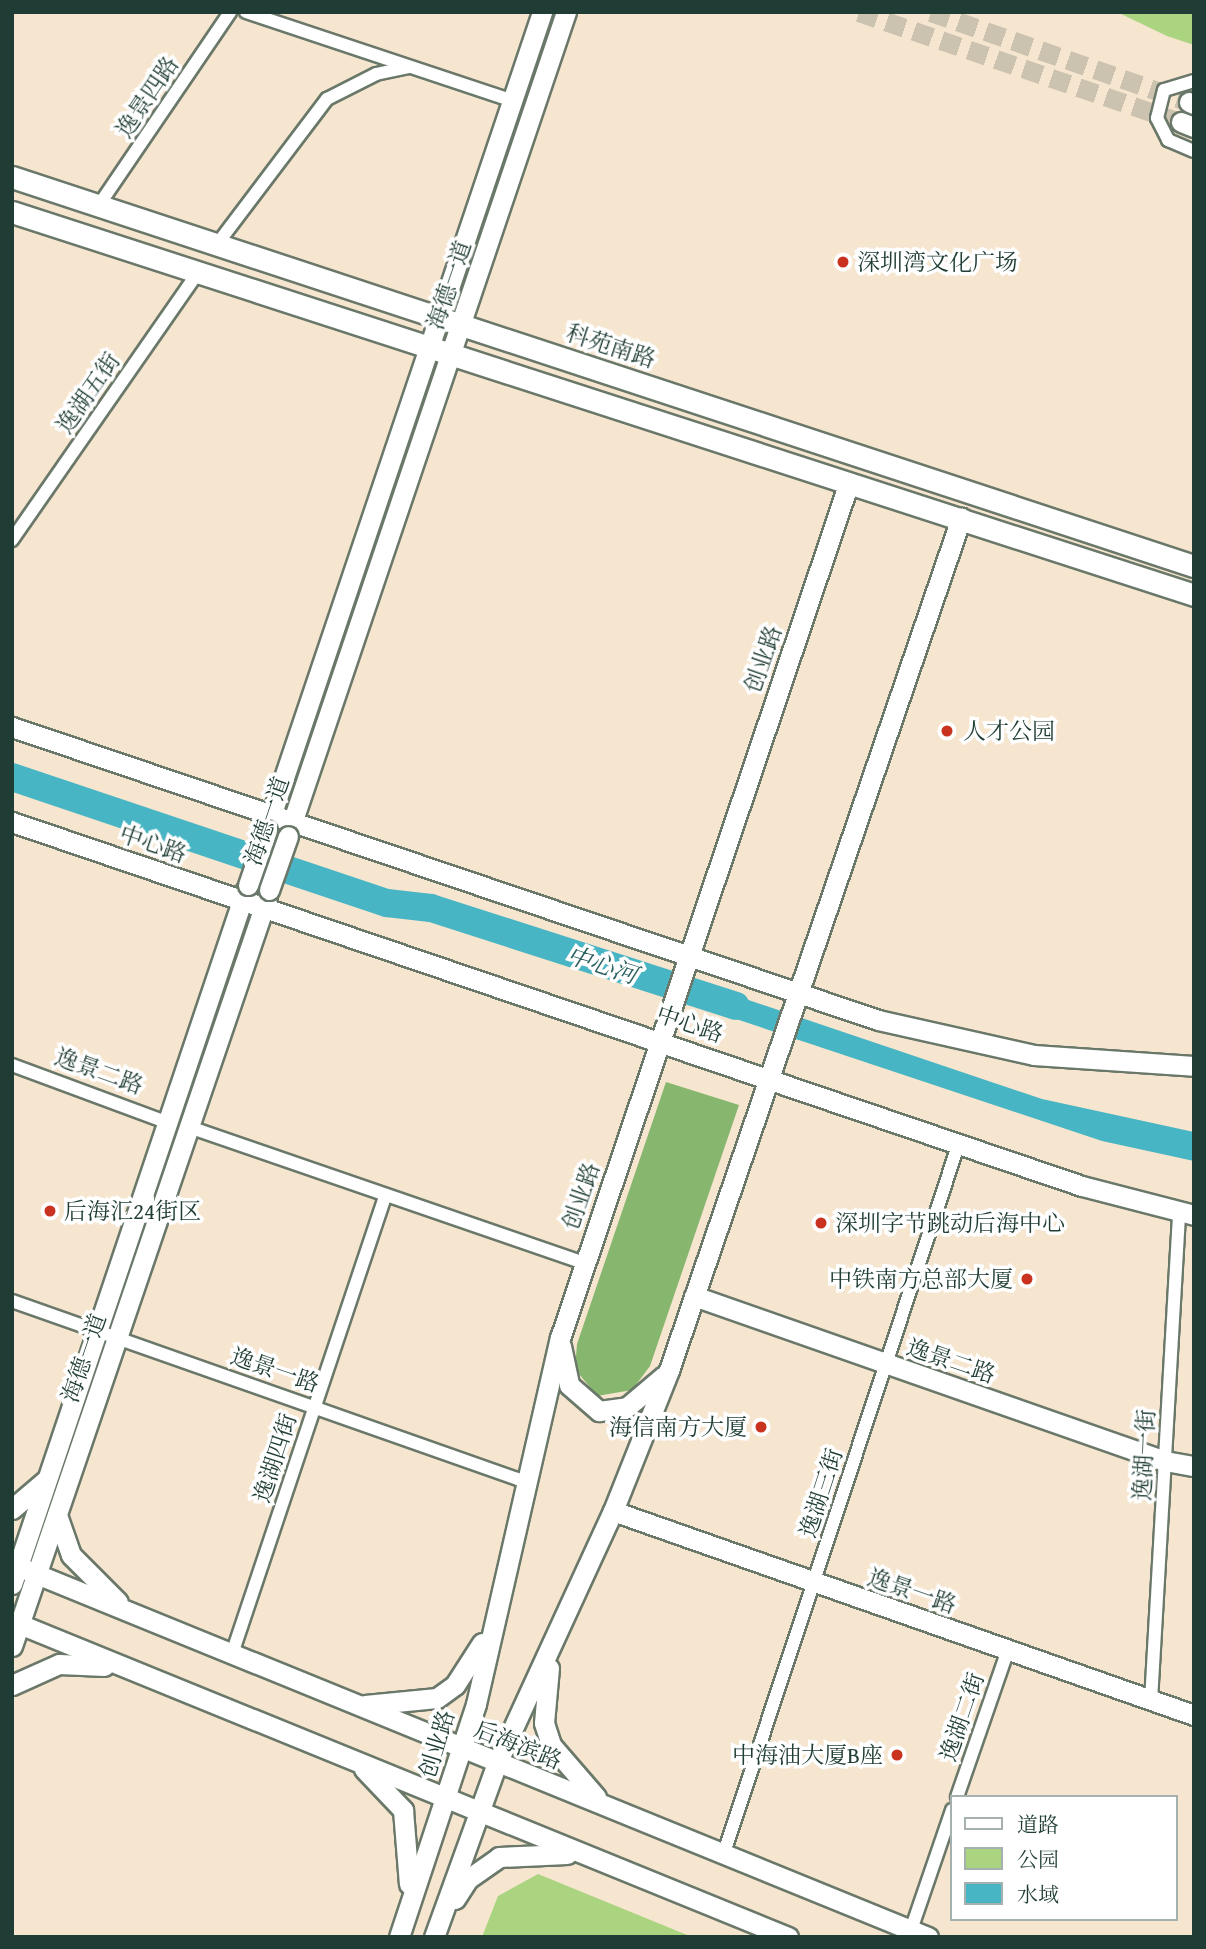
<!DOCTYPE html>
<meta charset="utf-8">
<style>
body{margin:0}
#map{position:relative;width:1206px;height:1949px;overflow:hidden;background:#f6e5cf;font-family:"Gentium Book Plus","Noto Serif SC",serif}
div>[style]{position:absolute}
.green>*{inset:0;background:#aad480}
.forest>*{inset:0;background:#87b66e}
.water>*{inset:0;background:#48b5c4}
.river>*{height:28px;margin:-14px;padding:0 14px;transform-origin:14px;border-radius:14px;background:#48b5c4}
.secondary-tunnel>*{height:19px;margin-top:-9.5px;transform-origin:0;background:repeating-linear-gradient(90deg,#cbc3b0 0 19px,transparent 0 29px)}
.roads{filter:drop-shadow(2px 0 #6a786a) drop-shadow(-2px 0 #6a786a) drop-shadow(0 2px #6a786a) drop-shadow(0 -2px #6a786a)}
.street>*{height:12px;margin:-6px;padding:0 6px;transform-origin:6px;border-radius:6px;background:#fff}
.secondary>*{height:19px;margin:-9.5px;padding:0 9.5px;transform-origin:9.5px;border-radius:9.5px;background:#fff}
.primary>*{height:21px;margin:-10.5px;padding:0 10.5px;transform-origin:10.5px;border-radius:10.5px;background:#fff}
.bridges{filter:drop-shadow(2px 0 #6a786a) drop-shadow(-2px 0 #6a786a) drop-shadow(0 2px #6a786a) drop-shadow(0 -2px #6a786a)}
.secondary-bridge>*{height:19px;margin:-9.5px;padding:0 9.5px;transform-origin:9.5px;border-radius:9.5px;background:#fff}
.dots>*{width:19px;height:19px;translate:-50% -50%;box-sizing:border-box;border:4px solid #fff;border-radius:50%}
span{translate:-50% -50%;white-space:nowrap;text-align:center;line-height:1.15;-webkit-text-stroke:7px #fff;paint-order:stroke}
.street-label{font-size:23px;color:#1f3d34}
.poi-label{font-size:23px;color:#1f3d34}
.left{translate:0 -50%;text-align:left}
.right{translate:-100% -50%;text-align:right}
.water-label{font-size:24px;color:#2b615f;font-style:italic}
.frame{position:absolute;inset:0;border:14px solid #1f3d34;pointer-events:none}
.legend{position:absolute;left:950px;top:1795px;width:228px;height:126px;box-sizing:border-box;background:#fff;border:2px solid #a5b1ae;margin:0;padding:9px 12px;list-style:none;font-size:21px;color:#1f3d34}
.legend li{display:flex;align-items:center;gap:14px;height:35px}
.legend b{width:35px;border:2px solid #a5b1ae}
</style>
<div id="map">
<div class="green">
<div style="clip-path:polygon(1117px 12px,1194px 12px,1194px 45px,1167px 36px)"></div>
<div style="clip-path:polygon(538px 1874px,692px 1937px,482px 1937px,498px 1896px)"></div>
</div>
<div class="forest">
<div style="clip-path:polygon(666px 1082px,739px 1105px,650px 1366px,632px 1390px,597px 1396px,575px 1369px,577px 1344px)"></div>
</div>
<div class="water">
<div style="clip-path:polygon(704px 985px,1042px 1099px,1194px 1132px,1194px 1161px,1102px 1141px,697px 1006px)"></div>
</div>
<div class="river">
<div style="left:12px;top:777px;width:396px;rotate:18.6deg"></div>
<div style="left:387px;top:903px;width:44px;rotate:6.5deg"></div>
<div style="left:431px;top:908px;width:320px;rotate:17.8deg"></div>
</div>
<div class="secondary-tunnel">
<div style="left:859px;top:12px;width:340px;rotate:18.9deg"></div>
<div style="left:931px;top:12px;width:273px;rotate:19.2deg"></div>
</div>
<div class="roads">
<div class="street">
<div style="left:246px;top:12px;width:279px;rotate:18.4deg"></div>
<div style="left:1194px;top:81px;width:31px;rotate:163deg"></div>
<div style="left:1164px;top:90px;width:29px;rotate:104deg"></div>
<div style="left:1157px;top:118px;width:25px;rotate:63deg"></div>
<div style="left:1168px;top:140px;width:28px;rotate:23deg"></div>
<div style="left:99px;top:205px;width:233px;rotate:-55.8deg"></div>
<div style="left:218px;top:243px;width:181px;rotate:-52.9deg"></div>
<div style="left:327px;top:99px;width:55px;rotate:-27deg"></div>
<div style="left:376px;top:74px;width:33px;rotate:-12deg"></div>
<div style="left:12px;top:540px;width:328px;rotate:-55.2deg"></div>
<div style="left:12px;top:1065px;width:167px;rotate:20.3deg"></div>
<div style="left:189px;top:1127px;width:418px;rotate:19deg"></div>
<div style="left:12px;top:1301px;width:542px;rotate:19.4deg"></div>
<div style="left:232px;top:1654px;width:484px;rotate:-71.5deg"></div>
<div style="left:1151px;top:1701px;width:490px;rotate:-86.7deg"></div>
<div style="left:957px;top:1797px;width:156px;rotate:-70.9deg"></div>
<div style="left:723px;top:1856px;width:751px;rotate:-71.69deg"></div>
<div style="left:911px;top:1930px;width:127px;rotate:-71.1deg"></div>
</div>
<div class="secondary">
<div style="left:1189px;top:102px;width:5px;rotate:22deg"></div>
<div style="left:1181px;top:122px;width:14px;rotate:21deg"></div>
<div style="left:12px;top:727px;width:914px;rotate:18.69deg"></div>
<div style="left:878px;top:1020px;width:160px;rotate:12.6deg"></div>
<div style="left:1034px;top:1055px;width:160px;rotate:3.9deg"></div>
<div style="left:12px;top:822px;width:1130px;rotate:18.79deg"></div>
<div style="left:1082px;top:1186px;width:116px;rotate:14.5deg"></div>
<div style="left:268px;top:825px;width:858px;rotate:-71.37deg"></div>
<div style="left:288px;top:835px;width:869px;rotate:-71.34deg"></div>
<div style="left:694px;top:1296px;width:499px;rotate:19.3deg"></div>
<div style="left:1165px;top:1461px;width:29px;rotate:10deg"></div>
<div style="left:561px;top:1346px;width:40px;rotate:78deg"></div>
<div style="left:569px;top:1385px;width:40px;rotate:41deg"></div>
<div style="left:599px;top:1411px;width:28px;rotate:-8deg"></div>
<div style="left:627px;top:1407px;width:48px;rotate:-40deg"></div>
<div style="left:12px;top:1509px;width:45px;rotate:-40.5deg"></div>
<div style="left:613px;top:1511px;width:616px;rotate:19.35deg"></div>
<div style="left:57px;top:1515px;width:42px;rotate:70.7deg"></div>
<div style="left:71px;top:1555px;width:66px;rotate:45deg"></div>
<div style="left:12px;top:1564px;width:989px;rotate:22.16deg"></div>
<div style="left:12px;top:1584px;width:733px;rotate:-71.39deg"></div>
<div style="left:12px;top:1621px;width:838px;rotate:22.16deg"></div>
<div style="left:12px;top:1646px;width:790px;rotate:-71.18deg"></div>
<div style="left:549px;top:1668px;width:55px;rotate:95.2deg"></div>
<div style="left:544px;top:1723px;width:23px;rotate:72deg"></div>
<div style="left:551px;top:1745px;width:69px;rotate:49.1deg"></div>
<div style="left:12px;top:1685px;width:51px;rotate:-24.1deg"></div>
<div style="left:59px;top:1664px;width:45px;rotate:2.5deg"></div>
<div style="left:365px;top:1705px;width:72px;rotate:-5.6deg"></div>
<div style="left:437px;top:1698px;width:22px;rotate:-36deg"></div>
<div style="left:455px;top:1685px;width:50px;rotate:-57.3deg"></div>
<div style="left:364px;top:1769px;width:57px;rotate:46.4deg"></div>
<div style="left:403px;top:1810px;width:74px;rotate:85.4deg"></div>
<div style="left:455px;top:1899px;width:24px;rotate:-57deg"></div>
<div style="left:468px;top:1879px;width:38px;rotate:-35deg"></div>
<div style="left:499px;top:1857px;width:68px;rotate:-2.5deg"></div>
<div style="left:399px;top:1937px;width:245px;rotate:-71.7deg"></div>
<div style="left:476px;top:1704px;width:376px;rotate:-77.1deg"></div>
<div style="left:560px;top:1338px;width:903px;rotate:-71.34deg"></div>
<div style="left:434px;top:1937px;width:185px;rotate:-70.1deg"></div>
<div style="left:497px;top:1763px;width:277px;rotate:-65.3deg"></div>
<div style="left:613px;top:1511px;width:152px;rotate:-68.3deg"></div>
<div style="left:669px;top:1370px;width:901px;rotate:-71.08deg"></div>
</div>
<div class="primary">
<div style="left:12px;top:177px;width:1244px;rotate:18.22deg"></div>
<div style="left:12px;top:212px;width:1243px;rotate:17.95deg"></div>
</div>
</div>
<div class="bridges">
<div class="secondary-bridge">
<div style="left:248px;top:885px;width:58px;rotate:-70.9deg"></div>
<div style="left:269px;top:890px;width:57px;rotate:-70.6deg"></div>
</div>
</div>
<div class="dots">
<div style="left:843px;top:262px;background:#c8321e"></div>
<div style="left:947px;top:731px;background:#c8321e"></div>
<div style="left:50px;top:1211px;background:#c8321e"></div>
<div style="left:821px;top:1223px;background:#c8321e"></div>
<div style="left:1027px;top:1279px;background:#c8321e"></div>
<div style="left:761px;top:1427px;background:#c8321e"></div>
<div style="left:897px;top:1755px;background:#c8321e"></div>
</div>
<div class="street-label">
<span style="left:147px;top:97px;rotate:-56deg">逸景四路</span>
<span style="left:449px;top:285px;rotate:-71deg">海德一道</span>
<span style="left:611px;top:346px;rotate:18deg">科苑南路</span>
<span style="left:88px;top:393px;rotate:-55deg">逸湖五街</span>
<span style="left:763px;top:659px;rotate:-71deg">创业路</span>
<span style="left:267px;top:821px;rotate:-71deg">海德一道</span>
<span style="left:153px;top:844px;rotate:19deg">中心路</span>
<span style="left:690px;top:1024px;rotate:19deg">中心路</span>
<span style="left:99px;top:1071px;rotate:20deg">逸景二路</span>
<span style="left:581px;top:1196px;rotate:-71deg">创业路</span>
<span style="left:84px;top:1358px;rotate:-71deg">海德一道</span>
<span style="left:951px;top:1361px;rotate:19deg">逸景二路</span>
<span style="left:275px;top:1370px;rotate:19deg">逸景一路</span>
<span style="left:1144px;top:1455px;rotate:-87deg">逸湖一街</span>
<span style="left:275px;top:1458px;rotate:-72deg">逸湖四街</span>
<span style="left:821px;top:1493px;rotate:-72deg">逸湖三街</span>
<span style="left:912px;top:1591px;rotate:19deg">逸景一路</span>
<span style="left:962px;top:1717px;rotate:-71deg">逸湖二街</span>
<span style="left:437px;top:1744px;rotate:-73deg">创业路</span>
<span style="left:518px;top:1745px;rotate:22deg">后海滨路</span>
</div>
<div class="poi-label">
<span class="left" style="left:857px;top:262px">深圳湾文化广场</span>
<span class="left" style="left:963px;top:731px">人才公园</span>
<span class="left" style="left:64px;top:1211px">后海汇24街区</span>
<span class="left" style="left:835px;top:1223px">深圳字节跳动后海中心</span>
<span class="right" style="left:1013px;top:1279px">中铁南方总部大厦</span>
<span class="right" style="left:747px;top:1427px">海信南方大厦</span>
<span class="right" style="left:883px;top:1755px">中海油大厦B座</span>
</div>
<div class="water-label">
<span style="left:602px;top:965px;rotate:18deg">中心河</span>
</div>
<div class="frame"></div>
<ul class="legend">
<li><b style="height:9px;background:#fff"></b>道路</li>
<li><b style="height:19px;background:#aad480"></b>公园</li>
<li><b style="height:19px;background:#48b5c4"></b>水域</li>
</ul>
</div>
